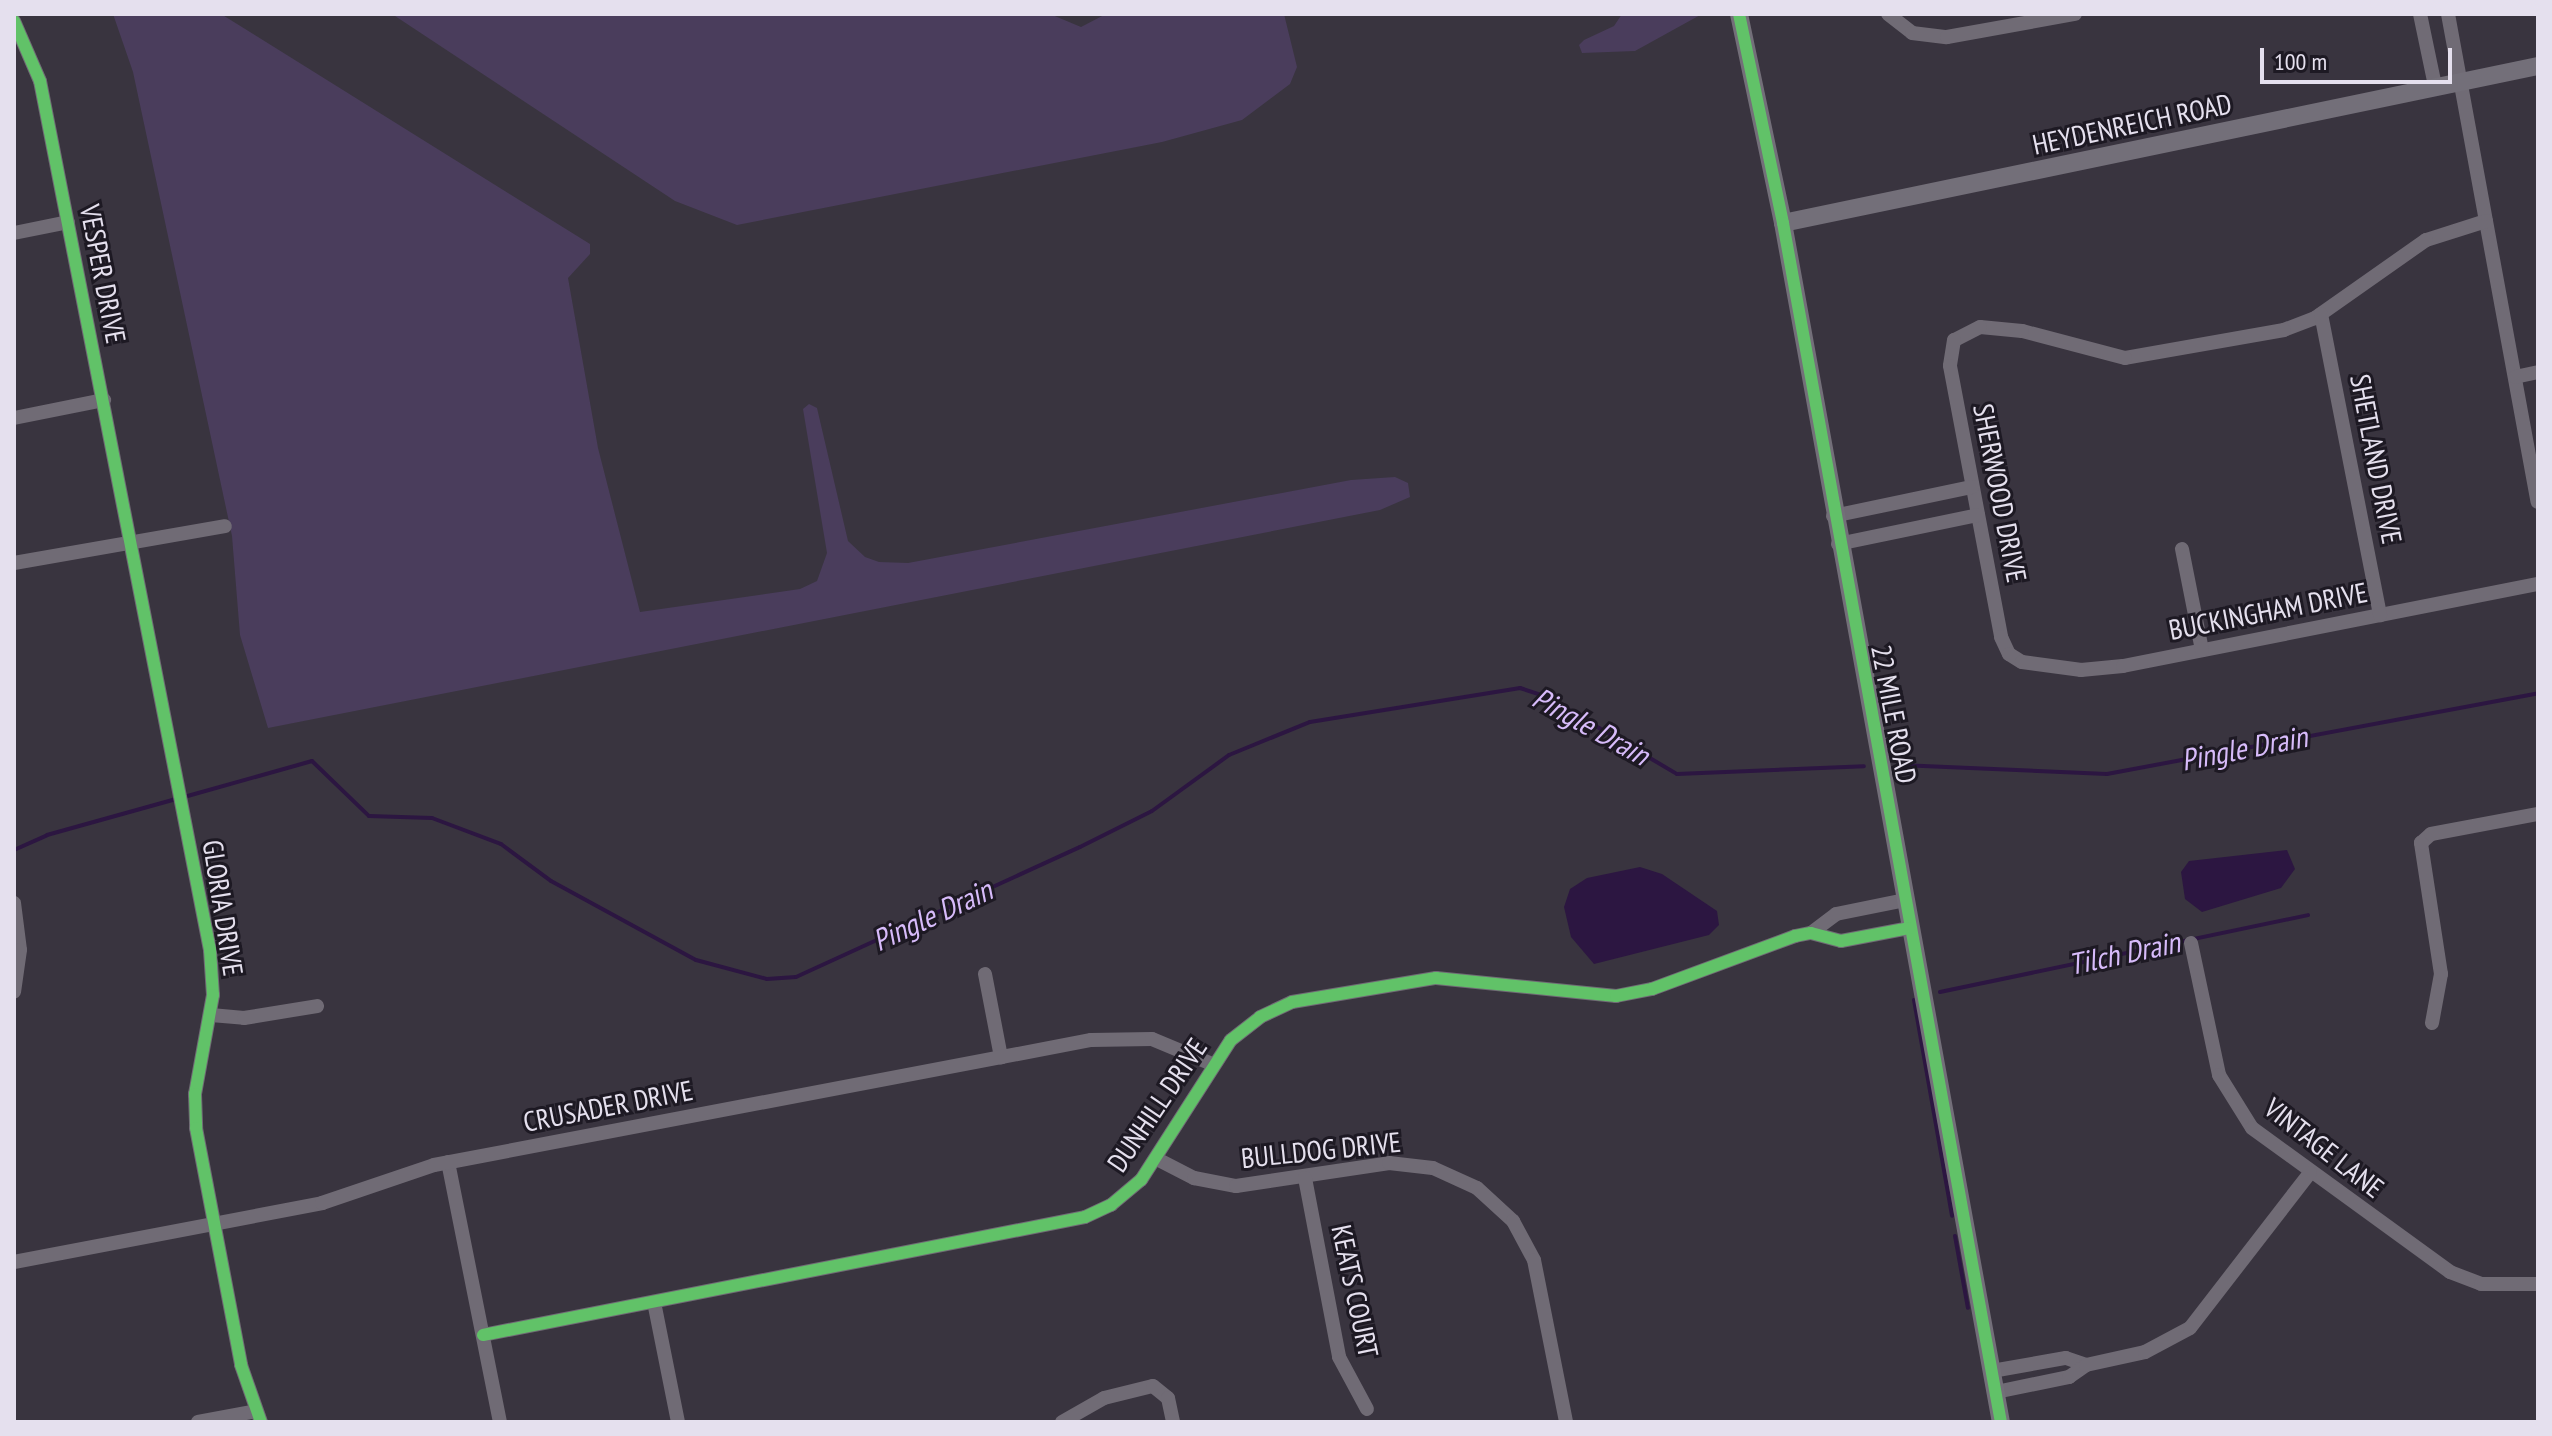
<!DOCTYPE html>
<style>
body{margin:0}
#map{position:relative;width:2552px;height:1436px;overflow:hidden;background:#39343f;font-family:"PT Sans Narrow",sans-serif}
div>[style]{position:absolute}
.green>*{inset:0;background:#4a3d5c}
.water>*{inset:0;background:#2c1641}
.stream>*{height:4px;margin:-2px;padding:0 2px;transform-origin:2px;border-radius:2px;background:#2c1641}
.street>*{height:14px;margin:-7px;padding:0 7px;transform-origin:7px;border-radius:7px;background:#706b75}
.secondary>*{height:18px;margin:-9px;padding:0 9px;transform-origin:9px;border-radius:9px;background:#736f79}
.cycleway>*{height:12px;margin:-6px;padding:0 6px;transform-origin:6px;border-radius:6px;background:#61c268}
span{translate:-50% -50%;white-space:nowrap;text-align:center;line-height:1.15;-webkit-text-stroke:6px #1d1923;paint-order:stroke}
.street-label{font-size:28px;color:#e5e0ee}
.water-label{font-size:30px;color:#d7bbfa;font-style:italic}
.frame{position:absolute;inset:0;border:16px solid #e5e0ee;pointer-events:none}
.scale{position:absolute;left:2260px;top:48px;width:192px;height:36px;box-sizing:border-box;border:4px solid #e5e0ee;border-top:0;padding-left:10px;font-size:24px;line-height:28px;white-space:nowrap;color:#e5e0ee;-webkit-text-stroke:6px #1d1923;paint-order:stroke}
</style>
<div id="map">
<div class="green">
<div style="clip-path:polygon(113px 14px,221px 14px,590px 244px,590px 254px,568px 278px,598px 448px,640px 612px,800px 589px,817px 581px,827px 553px,803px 409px,809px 404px,817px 408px,848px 541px,865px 557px,879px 562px,908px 563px,1351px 480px,1395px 477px,1408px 483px,1410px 497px,1380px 510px,268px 728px,240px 635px,232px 536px,133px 72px)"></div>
<div style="clip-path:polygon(392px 14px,1050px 14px,1081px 27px,1106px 14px,1284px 14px,1297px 67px,1290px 84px,1242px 120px,1162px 142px,737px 225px,675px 201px)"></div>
<div style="clip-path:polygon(1622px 14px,1702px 14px,1635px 51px,1582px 53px,1579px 45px,1584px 40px,1614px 26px)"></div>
</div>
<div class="water">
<div style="clip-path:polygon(2287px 850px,2295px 869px,2281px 888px,2202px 912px,2185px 899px,2181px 872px,2189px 861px)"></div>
<div style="clip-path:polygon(1640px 867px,1662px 874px,1717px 911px,1719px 925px,1709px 935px,1594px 964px,1571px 937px,1564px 907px,1570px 889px,1587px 878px)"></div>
</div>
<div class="stream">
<div style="left:1900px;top:765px;width:207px;rotate:2.5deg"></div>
<div style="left:2107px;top:774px;width:439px;rotate:-10.6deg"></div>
<div style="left:184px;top:797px;width:133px;rotate:-15.7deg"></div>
<div style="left:312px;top:761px;width:79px;rotate:44deg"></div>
<div style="left:369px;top:816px;width:63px;rotate:1.8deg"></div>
<div style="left:432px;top:818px;width:74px;rotate:20.6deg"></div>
<div style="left:501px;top:844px;width:62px;rotate:36.5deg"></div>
<div style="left:551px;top:881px;width:165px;rotate:28.6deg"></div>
<div style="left:696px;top:960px;width:73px;rotate:15deg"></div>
<div style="left:767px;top:979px;width:29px;rotate:-4deg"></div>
<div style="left:796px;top:977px;width:312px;rotate:-24.6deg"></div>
<div style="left:1080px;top:847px;width:80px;rotate:-26.6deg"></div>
<div style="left:1152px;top:811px;width:95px;rotate:-36deg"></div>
<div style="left:1229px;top:755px;width:87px;rotate:-22.2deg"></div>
<div style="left:1310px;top:722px;width:213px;rotate:-9.2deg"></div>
<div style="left:1520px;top:688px;width:26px;rotate:18deg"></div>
<div style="left:1545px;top:696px;width:153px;rotate:30.6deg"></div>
<div style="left:1677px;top:774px;width:187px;rotate:-2.4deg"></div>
<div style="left:14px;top:850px;width:36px;rotate:-24deg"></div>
<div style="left:47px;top:835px;width:134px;rotate:-15.6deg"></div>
<div style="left:1940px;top:992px;width:376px;rotate:-11.8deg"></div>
<div style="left:1914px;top:1000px;width:219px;rotate:80deg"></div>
<div style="left:1955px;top:1236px;width:73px;rotate:79.8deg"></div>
</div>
<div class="street">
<div style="left:1888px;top:14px;width:31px;rotate:38deg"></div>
<div style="left:1912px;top:33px;width:35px;rotate:7deg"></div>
<div style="left:1947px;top:37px;width:130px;rotate:-10.2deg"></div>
<div style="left:2420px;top:14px;width:74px;rotate:78.2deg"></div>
<div style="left:2448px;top:14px;width:496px;rotate:79.6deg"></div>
<div style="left:14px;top:21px;width:65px;rotate:66.6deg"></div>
<div style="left:40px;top:81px;width:885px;rotate:78.93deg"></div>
<div style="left:210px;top:950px;width:45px;rotate:86.2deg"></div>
<div style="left:213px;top:995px;width:101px;rotate:100.3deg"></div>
<div style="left:195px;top:1094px;width:34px;rotate:88deg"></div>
<div style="left:196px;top:1128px;width:241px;rotate:79.2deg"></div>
<div style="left:241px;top:1365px;width:60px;rotate:70.7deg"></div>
<div style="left:2486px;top:221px;width:63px;rotate:162.4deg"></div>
<div style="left:2426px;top:240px;width:136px;rotate:144.9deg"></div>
<div style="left:2315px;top:318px;width:33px;rotate:159deg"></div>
<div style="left:2284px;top:330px;width:161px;rotate:170deg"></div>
<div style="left:2125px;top:358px;width:106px;rotate:-165.3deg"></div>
<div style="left:2022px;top:331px;width:42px;rotate:-174.6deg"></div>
<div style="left:1980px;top:327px;width:29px;rotate:153deg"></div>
<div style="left:1954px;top:340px;width:26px;rotate:99deg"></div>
<div style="left:1950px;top:366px;width:276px;rotate:79.3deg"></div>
<div style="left:2001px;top:637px;width:19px;rotate:65deg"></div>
<div style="left:2009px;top:654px;width:15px;rotate:32deg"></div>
<div style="left:2022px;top:662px;width:60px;rotate:7.7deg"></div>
<div style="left:2081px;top:670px;width:42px;rotate:-5.4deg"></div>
<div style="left:2123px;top:666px;width:423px;rotate:-11.2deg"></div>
<div style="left:14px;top:233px;width:55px;rotate:-11.5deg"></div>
<div style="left:2321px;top:314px;width:307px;rotate:78.9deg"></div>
<div style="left:2515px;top:377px;width:24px;rotate:-12deg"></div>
<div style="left:14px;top:418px;width:92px;rotate:-11.3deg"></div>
<div style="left:1833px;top:516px;width:142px;rotate:-11.8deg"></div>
<div style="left:1838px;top:544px;width:143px;rotate:-11.7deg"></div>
<div style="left:2182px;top:549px;width:103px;rotate:78.8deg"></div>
<div style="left:14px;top:563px;width:214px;rotate:-9.9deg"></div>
<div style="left:14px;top:903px;width:47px;rotate:82.7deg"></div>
<div style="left:20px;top:950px;width:42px;rotate:98.1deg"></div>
<div style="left:1811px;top:933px;width:31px;rotate:-37deg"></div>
<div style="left:1836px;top:914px;width:70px;rotate:-11.5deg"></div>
<div style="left:2191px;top:943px;width:135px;rotate:78deg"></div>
<div style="left:2219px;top:1075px;width:62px;rotate:58.1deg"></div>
<div style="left:2252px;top:1128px;width:245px;rotate:36deg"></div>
<div style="left:2450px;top:1272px;width:33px;rotate:21deg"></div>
<div style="left:2481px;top:1284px;width:57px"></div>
<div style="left:985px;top:974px;width:85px;rotate:79.1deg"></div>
<div style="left:211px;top:1015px;width:33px;rotate:5deg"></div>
<div style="left:244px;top:1018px;width:74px;rotate:-9.3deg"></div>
<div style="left:2432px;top:1023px;width:50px;rotate:-79.6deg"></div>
<div style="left:2441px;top:974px;width:133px;rotate:-98.7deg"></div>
<div style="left:2421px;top:843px;width:13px;rotate:-42deg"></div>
<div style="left:2431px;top:834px;width:109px;rotate:-10.6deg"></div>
<div style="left:1157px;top:1159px;width:42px;rotate:27.2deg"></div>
<div style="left:1194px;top:1178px;width:43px;rotate:10.8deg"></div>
<div style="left:1236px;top:1186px;width:155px;rotate:-8.5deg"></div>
<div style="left:1389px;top:1163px;width:44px;rotate:6.5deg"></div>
<div style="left:1433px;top:1168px;width:48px;rotate:24.4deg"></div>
<div style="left:1477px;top:1188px;width:49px;rotate:42.5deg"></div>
<div style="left:1513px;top:1221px;width:44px;rotate:61.7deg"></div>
<div style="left:1534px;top:1260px;width:165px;rotate:78.8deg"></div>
<div style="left:448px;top:1162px;width:265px;rotate:78.7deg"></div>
<div style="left:1305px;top:1178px;width:182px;rotate:79.2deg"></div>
<div style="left:1339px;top:1357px;width:59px;rotate:61.7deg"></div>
<div style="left:14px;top:1262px;width:314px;rotate:-10.8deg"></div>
<div style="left:322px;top:1203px;width:118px;rotate:-18.7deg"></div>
<div style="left:434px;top:1165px;width:669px;rotate:-10.77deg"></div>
<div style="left:1091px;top:1040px;width:61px;rotate:-0.9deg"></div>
<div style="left:1152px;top:1039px;width:65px;rotate:22.6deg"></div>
<div style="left:654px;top:1302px;width:122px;rotate:78.7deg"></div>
<div style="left:483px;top:1335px;width:613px;rotate:-11.09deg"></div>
<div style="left:1085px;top:1217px;width:29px;rotate:-25deg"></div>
<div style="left:1111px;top:1205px;width:39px;rotate:-40deg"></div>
<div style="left:1141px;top:1180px;width:166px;rotate:-57.3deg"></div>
<div style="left:1231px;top:1040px;width:37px;rotate:-38deg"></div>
<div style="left:1260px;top:1017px;width:35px;rotate:-25deg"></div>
<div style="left:1292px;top:1002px;width:146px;rotate:-9.5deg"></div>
<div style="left:1436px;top:978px;width:181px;rotate:5.7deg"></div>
<div style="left:1616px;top:996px;width:37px;rotate:-11deg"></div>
<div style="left:1652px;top:989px;width:153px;rotate:-20.3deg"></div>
<div style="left:1795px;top:936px;width:16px;rotate:-11deg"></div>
<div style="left:1811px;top:933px;width:31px;rotate:15deg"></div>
<div style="left:1841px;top:941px;width:69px;rotate:-10.8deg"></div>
<div style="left:1992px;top:1371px;width:75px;rotate:-10deg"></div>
<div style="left:2066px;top:1358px;width:21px;rotate:19deg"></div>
<div style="left:1996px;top:1392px;width:75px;rotate:-11.6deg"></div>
<div style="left:2069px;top:1377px;width:21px;rotate:-35deg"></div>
<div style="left:2086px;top:1365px;width:60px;rotate:-12.4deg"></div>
<div style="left:2145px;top:1352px;width:51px;rotate:-28.1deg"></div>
<div style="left:2190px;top:1328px;width:196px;rotate:-52.3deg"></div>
<div style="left:198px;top:1422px;width:59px;rotate:-10.7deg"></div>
<div style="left:1062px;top:1422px;width:48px;rotate:-29.7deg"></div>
<div style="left:1104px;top:1398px;width:50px;rotate:-13.8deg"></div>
<div style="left:1153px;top:1386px;width:19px;rotate:39deg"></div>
<div style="left:1168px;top:1398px;width:25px;rotate:78deg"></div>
</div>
<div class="secondary">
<div style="left:1739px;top:14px;width:214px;rotate:78.1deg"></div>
<div style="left:1783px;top:223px;width:1219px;rotate:79.7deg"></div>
<div style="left:1783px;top:223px;width:771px;rotate:-11.75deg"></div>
</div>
<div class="cycleway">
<div style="left:1739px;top:14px;width:214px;rotate:78.1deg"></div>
<div style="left:1783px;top:223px;width:1219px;rotate:79.7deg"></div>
<div style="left:14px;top:21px;width:65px;rotate:66.6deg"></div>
<div style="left:40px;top:81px;width:885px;rotate:78.93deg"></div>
<div style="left:210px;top:950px;width:45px;rotate:86.2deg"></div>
<div style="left:213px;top:995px;width:101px;rotate:100.3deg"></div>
<div style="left:195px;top:1094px;width:34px;rotate:88deg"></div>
<div style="left:196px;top:1128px;width:241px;rotate:79.2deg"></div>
<div style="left:241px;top:1365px;width:60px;rotate:70.7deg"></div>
<div style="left:483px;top:1335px;width:613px;rotate:-11.09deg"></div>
<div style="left:1085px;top:1217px;width:29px;rotate:-25deg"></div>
<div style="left:1111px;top:1205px;width:39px;rotate:-40deg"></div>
<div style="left:1141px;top:1180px;width:166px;rotate:-57.3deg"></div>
<div style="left:1231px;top:1040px;width:37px;rotate:-38deg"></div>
<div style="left:1260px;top:1017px;width:35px;rotate:-25deg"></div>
<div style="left:1292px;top:1002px;width:146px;rotate:-9.5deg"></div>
<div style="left:1436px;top:978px;width:181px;rotate:5.7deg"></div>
<div style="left:1616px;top:996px;width:37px;rotate:-11deg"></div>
<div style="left:1652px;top:989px;width:153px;rotate:-20.3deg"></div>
<div style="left:1795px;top:936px;width:16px;rotate:-11deg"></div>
<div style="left:1811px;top:933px;width:31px;rotate:15deg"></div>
<div style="left:1841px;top:941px;width:69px;rotate:-10.8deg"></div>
</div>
<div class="street-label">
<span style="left:2132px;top:124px;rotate:-12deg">HEYDENREICH ROAD</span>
<span style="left:103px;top:274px;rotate:79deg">VESPER DRIVE</span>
<span style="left:2376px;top:459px;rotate:79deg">SHETLAND DRIVE</span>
<span style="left:2000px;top:493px;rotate:79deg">SHERWOOD DRIVE</span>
<span style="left:2268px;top:611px;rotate:-11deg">BUCKINGHAM DRIVE</span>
<span style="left:1894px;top:714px;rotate:79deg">22 MILE ROAD</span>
<span style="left:223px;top:908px;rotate:81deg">GLORIA DRIVE</span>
<span style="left:1157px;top:1105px;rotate:-56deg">DUNHILL DRIVE</span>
<span style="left:608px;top:1106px;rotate:-11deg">CRUSADER DRIVE</span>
<span style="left:2324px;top:1148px;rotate:38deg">VINTAGE LANE</span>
<span style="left:1321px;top:1150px;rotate:-6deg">BULLDOG DRIVE</span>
<span style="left:1355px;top:1291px;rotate:78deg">KEATS COURT</span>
</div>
<div class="water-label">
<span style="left:1591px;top:726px;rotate:29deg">Pingle Drain</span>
<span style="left:2244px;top:748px;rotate:-11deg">Pingle Drain</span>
<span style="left:932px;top:915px;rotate:-25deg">Pingle Drain</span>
<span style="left:2124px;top:953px;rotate:-12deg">Tilch Drain</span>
</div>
<div class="frame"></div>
<div class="scale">100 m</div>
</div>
